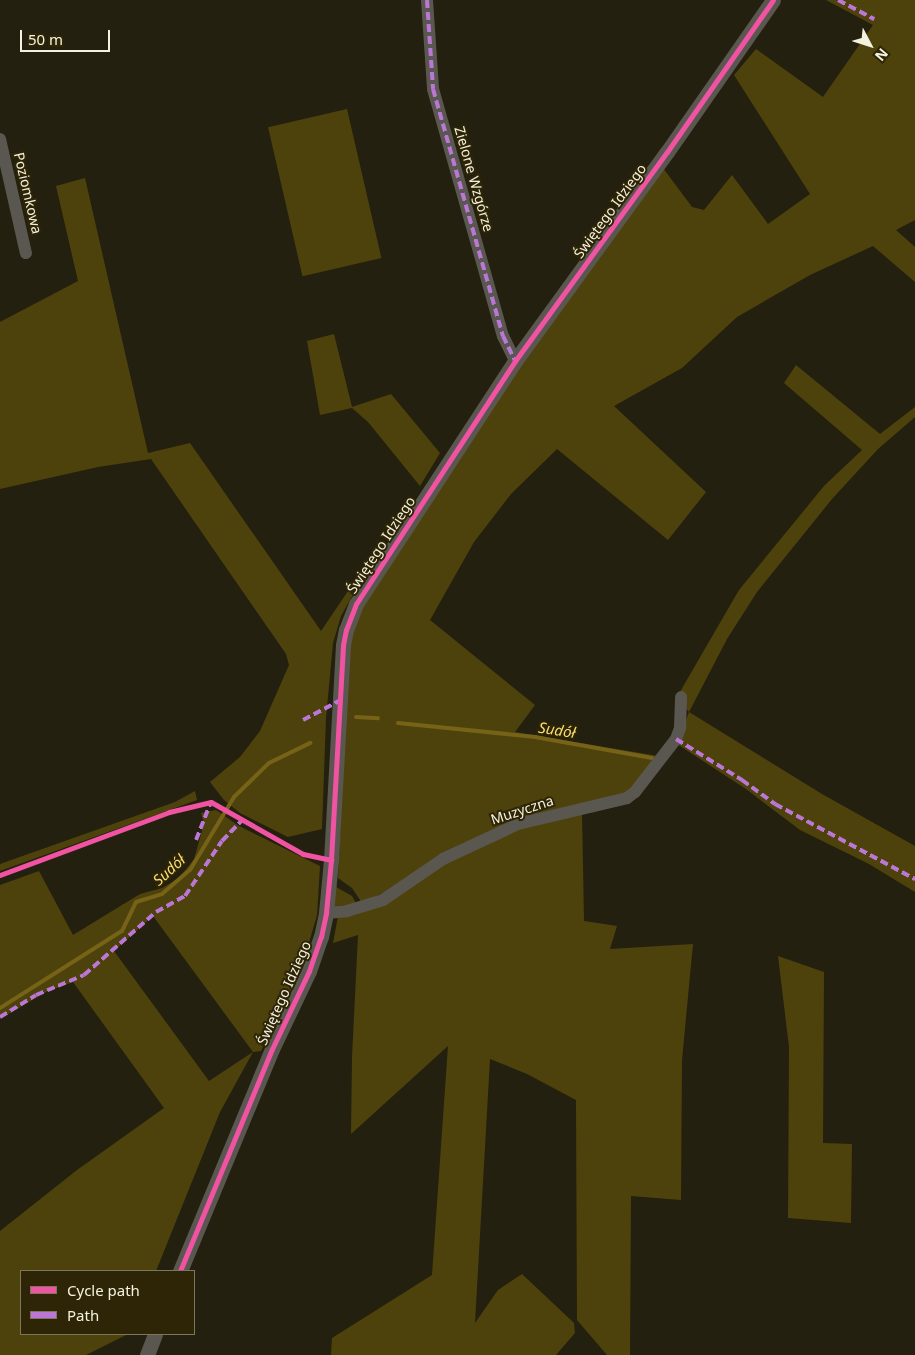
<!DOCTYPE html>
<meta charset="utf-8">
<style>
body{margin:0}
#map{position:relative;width:915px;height:1355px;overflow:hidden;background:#24200f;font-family:"Noto Sans",sans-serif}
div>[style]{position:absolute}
.green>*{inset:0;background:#4e420c;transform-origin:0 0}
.stream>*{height:4px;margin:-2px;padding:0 2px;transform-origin:2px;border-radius:2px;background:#766317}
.minor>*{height:12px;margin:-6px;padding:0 6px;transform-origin:6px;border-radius:6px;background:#5a5750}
.tertiary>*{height:15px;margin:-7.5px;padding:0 7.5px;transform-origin:7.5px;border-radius:7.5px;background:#5a5750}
.quiet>*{height:4px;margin-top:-2px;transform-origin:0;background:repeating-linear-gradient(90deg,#ba77d6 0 8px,transparent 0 12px)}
.cycleway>*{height:5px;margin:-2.5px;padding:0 2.5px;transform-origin:2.5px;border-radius:2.5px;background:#f153a3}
span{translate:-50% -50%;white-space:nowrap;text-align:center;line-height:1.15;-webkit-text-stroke:4px #2d2506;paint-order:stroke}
.street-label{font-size:14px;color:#f5f1df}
.water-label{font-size:15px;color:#fade74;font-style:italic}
.legend{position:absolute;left:20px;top:1270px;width:175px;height:65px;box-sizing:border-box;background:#2d2506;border:1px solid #7d775d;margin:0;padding:6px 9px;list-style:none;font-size:15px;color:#f5f1df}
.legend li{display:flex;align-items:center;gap:10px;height:25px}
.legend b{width:25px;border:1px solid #7d775d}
.north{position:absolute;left:845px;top:20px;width:50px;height:50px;-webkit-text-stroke:4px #2d2506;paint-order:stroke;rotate:130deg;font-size:14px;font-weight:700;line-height:20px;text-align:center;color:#f5f1df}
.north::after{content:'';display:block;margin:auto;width:18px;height:22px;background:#f5f1df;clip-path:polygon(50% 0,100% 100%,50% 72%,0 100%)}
.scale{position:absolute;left:20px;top:30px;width:90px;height:22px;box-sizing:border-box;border:2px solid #f5f1df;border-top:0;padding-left:6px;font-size:15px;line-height:18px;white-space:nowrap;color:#f5f1df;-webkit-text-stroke:4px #2d2506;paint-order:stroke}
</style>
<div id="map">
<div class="green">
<div style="clip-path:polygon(826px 0,915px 0,915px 220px,896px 230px,915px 247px,915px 282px,873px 246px,810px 275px,737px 317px,682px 368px,614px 406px,706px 492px,668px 540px,557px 449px,511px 494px,474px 542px,430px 620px,535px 705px,515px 732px,658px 756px,629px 791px,609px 799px,551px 811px,362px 903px,352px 888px,338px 878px,350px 638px,361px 608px,518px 366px,663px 168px,692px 207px,704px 210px,732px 175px,768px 224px,810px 194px,734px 75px,756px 49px,823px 97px,873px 25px)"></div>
<div style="left:347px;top:109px;width:153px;height:81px;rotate:77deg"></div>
<div style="clip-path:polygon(85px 178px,148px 453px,190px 443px,321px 631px,371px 557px,373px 559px,341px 616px,333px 643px,326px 718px,322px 829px,288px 837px,240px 813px,224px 800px,210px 782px,240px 757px,260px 731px,289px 665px,286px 654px,151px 459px,98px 467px,0 489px,0 322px,78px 281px,56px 186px)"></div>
<div style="clip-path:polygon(334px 334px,352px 407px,391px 394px,440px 453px,420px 486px,368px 422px,352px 408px,320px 415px,307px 341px)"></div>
<div style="clip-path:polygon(796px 365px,880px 434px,915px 407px,915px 417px,878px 449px,832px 499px,757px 592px,727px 639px,689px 712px,822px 794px,915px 846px,915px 892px,869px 864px,800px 830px,746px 789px,677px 744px,689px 712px,677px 697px,739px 590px,824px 486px,862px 450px,784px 383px)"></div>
<div style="clip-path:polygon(195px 791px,197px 800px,0 871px,0 864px,175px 802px)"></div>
<div style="clip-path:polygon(evenodd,216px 810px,239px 826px,320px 866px,317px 915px,302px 967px,261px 1051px,253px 1052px,220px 1112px,156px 1271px,21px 1271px,21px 1334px,128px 1334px,86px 1355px,0 1355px,0 1231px,77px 1170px,164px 1108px,73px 982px,46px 992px,0 1019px,0 885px,39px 871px,73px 935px,140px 894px,162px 888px,179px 878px,194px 859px,204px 824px,201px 813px,216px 810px,153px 916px,253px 1052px,209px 1081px,114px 951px,153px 916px)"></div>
<div style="clip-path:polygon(582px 812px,584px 921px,617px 926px,610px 949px,693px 944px,682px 1060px,681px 1200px,631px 1196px,630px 1355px,607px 1355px,577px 1320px,576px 1100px,527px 1074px,490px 1059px,475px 1323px,498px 1290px,522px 1274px,574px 1323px,575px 1333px,556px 1355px,331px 1355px,332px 1338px,432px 1275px,448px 1046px,351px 1134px,352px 1057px,358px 935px,333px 943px,338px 916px,448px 860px,529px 824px)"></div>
<div style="clip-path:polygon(336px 887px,352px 896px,357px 905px,334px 906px)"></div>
<div style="clip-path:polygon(778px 956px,824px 972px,823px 1143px,852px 1144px,851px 1223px,788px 1218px,789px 1047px)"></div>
</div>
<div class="stream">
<div style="left:356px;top:717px;width:22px;rotate:3deg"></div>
<div style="left:398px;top:723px;width:138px;rotate:5.8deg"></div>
<div style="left:535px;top:737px;width:119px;rotate:10.2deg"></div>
<div style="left:0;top:1008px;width:144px;rotate:-32.3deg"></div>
<div style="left:122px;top:931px;width:32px;rotate:-64deg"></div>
<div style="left:136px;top:902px;width:27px;rotate:-17deg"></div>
<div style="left:162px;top:894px;width:37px;rotate:-41deg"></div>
<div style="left:190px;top:870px;width:85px;rotate:-58.9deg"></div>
<div style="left:234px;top:797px;width:49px;rotate:-44.2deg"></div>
<div style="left:269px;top:763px;width:46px;rotate:-26deg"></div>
</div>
<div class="minor">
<div style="left:427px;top:0;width:89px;rotate:86.1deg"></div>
<div style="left:433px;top:89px;width:257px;rotate:74.2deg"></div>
<div style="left:503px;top:336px;width:28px;rotate:64deg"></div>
<div style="left:0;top:139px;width:117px;rotate:77.2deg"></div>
<div style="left:326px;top:913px;width:21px;rotate:-5deg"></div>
<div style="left:347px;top:911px;width:38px;rotate:-17deg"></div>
<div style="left:383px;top:900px;width:73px;rotate:-34.3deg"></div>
<div style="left:443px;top:859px;width:83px;rotate:-25deg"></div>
<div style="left:518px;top:824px;width:112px;rotate:-13.4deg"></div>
<div style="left:627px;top:798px;width:10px;rotate:-37deg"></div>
<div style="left:635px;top:792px;width:67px;rotate:-52.3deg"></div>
<div style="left:676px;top:739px;width:12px;rotate:-70deg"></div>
<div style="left:680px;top:728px;width:31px;rotate:-88deg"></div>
</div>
<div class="tertiary">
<div style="left:180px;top:1271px;width:240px;rotate:-67.5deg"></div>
<div style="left:272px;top:1049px;width:86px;rotate:-64.6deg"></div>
<div style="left:309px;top:971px;width:36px;rotate:-71deg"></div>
<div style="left:321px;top:937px;width:25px;rotate:-78deg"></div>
<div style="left:326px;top:913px;width:53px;rotate:-84.6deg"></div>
<div style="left:331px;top:860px;width:215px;rotate:-86.8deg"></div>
<div style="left:343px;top:645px;width:15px;rotate:-79deg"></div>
<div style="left:346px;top:630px;width:28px;rotate:-69deg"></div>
<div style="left:356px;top:604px;width:290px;rotate:-56.8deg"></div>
<div style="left:515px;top:361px;width:258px;rotate:-54deg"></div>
<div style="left:667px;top:152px;width:185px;rotate:-55.1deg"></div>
<div style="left:147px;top:1355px;width:22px;rotate:-69deg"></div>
</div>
<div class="quiet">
<div style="left:427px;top:0;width:89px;rotate:86.1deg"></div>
<div style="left:433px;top:89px;width:257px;rotate:74.2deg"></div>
<div style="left:503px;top:336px;width:28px;rotate:64deg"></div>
<div style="left:838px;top:0;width:41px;rotate:27.8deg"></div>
<div style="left:303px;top:720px;width:41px;rotate:-27.8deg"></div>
<div style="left:676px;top:739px;width:78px;rotate:31.8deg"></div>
<div style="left:742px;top:780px;width:41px;rotate:36deg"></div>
<div style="left:775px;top:804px;width:159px;rotate:28.2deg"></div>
<div style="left:196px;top:840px;width:41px;rotate:-68.5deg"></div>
<div style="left:0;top:1017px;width:42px;rotate:-31.4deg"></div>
<div style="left:36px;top:995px;width:52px;rotate:-22.6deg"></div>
<div style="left:84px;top:975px;width:96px;rotate:-41.2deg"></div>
<div style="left:156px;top:912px;width:33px;rotate:-29deg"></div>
<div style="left:185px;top:896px;width:66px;rotate:-56.1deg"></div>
<div style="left:222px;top:841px;width:28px;rotate:-46deg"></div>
</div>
<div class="cycleway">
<div style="left:0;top:875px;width:180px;rotate:-20.4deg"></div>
<div style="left:169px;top:812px;width:43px;rotate:-13.4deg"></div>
<div style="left:211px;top:802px;width:106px;rotate:29.5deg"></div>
<div style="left:303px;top:854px;width:29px;rotate:12deg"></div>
<div style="left:180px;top:1271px;width:240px;rotate:-67.5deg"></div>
<div style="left:272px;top:1049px;width:86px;rotate:-64.6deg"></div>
<div style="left:309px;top:971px;width:36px;rotate:-71deg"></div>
<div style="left:321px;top:937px;width:25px;rotate:-78deg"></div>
<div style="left:326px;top:913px;width:53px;rotate:-84.6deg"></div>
<div style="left:331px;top:860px;width:215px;rotate:-86.8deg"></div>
<div style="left:343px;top:645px;width:15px;rotate:-79deg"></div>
<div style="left:346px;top:630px;width:28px;rotate:-69deg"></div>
<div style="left:356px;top:604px;width:290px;rotate:-56.8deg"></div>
<div style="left:515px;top:361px;width:258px;rotate:-54deg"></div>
<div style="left:667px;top:152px;width:185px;rotate:-55.1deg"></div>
</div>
<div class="street-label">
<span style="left:474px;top:179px;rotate:74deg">Zielone Wzgórze</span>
<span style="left:28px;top:193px;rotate:77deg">Poziomkowa</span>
<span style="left:610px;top:211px;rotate:-54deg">Świętego Idziego</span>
<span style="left:381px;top:545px;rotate:-57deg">Świętego Idziego</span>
<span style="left:522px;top:810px;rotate:-18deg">Muzyczna</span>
<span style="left:284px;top:993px;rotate:-66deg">Świętego Idziego</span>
</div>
<div class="water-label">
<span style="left:557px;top:730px;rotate:9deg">Sudół</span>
<span style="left:169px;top:870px;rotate:-42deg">Sudół</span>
</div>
<ul class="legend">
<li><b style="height:6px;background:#f153a3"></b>Cycle path</li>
<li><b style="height:6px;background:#ba77d6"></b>Path</li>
</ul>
<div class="north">N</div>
<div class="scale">50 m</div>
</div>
